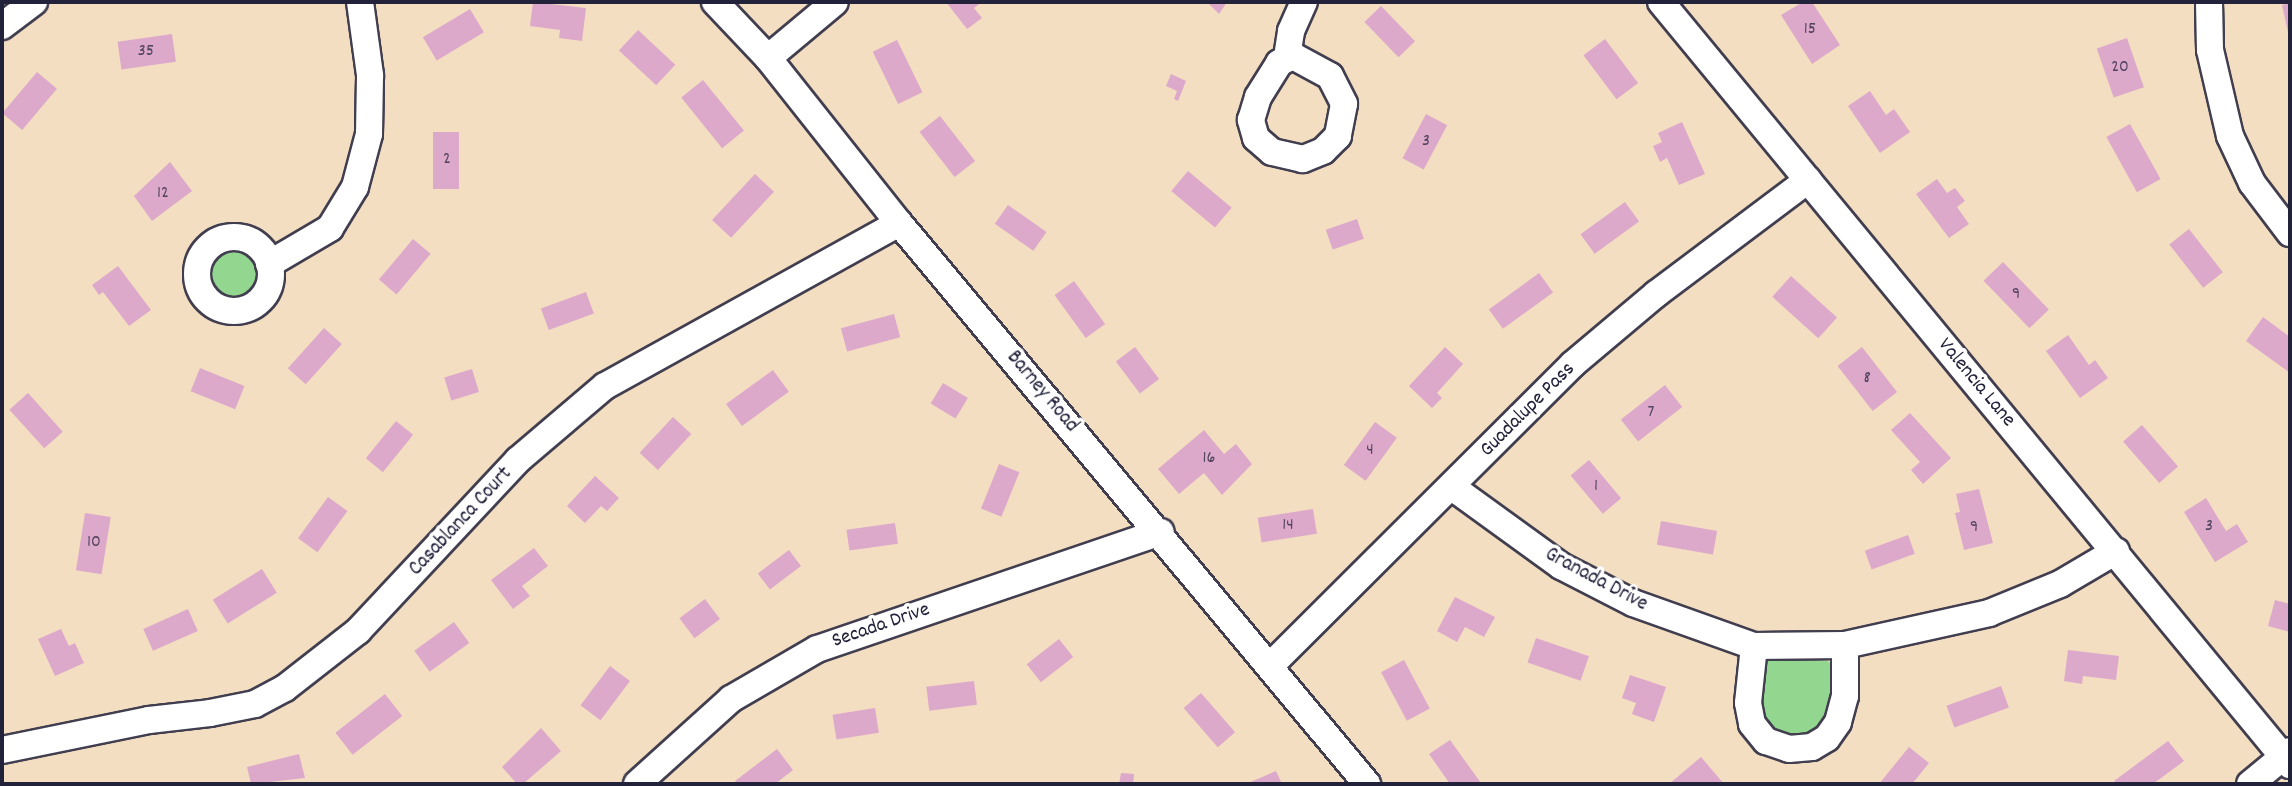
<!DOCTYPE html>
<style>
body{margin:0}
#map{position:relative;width:2292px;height:786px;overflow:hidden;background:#f3dec2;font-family:Dekko,sans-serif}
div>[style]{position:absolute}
.green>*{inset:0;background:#93d68f}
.building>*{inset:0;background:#dda9ca;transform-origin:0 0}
.roads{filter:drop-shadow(2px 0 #413e4f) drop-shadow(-2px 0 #413e4f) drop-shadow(0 2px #413e4f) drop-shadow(0 -2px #413e4f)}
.minor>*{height:26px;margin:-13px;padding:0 13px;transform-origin:13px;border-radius:13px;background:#fff}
.minor>.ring{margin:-13px;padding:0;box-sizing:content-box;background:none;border:26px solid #fff;border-radius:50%}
span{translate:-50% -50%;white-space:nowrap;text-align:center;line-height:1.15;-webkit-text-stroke:7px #fff;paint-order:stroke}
.number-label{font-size:18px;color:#51445f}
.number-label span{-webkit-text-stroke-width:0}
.street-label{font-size:21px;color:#22223b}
.frame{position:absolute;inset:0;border:4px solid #22223b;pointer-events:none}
</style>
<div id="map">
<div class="green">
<div style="clip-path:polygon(242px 249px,260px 256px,265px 268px,260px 283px,237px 302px,215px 296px,207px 279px,209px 262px,223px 251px)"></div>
<div style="clip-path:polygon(1772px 657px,1828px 661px,1836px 669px,1833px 709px,1821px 728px,1801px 737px,1776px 733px,1761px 713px,1764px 664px)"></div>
</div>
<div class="building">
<div style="clip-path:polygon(533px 2px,586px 8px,582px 41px,559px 38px,560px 30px,530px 26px)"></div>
<div style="clip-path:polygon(946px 2px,982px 2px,974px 8px,982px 18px,967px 29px)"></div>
<div style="clip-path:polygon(1207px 2px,1227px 2px,1219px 14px)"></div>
<div style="clip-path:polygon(1803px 2px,1812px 2px,1840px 45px,1812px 64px,1781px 15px)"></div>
<div style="clip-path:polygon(2290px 3px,2290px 37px,2289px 37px,2282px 5px)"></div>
<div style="left:1381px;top:6px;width:49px;height:23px;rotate:46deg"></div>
<div style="left:470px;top:9px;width:27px;height:55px;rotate:59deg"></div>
<div style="left:638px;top:30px;width:51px;height:28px;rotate:43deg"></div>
<div style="left:172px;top:34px;width:28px;height:55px;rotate:82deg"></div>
<div style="left:2127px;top:38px;width:52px;height:32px;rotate:71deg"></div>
<div style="left:1605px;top:39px;width:55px;height:27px;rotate:53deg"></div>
<div style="left:897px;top:40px;width:58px;height:27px;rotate:64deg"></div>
<div style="left:37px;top:72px;width:26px;height:54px;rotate:40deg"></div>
<div style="clip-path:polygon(1171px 74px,1186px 81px,1178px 101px,1174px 99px,1177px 91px,1166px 86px)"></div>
<div style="left:703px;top:80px;width:65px;height:28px;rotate:51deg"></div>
<div style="clip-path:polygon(1870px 91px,1886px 115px,1894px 109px,1910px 132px,1880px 153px,1848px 106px)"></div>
<div style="left:1426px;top:114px;width:24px;height:50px;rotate:28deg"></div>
<div style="left:940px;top:116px;width:57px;height:26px;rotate:52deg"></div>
<div style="clip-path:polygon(1682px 122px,1705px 174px,1679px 185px,1667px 158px,1660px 162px,1653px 146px,1662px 142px,1658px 133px)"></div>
<div style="left:2130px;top:124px;width:63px;height:27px;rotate:61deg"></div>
<div style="left:433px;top:132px;width:26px;height:57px"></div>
<div style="clip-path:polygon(170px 162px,192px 191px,152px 221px,134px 196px)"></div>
<div style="left:1188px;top:171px;width:57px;height:26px;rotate:40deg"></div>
<div style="left:755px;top:174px;width:26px;height:63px;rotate:43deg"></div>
<div style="clip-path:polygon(1937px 179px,1947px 193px,1955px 188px,1965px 201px,1957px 207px,1969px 224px,1949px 238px,1916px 194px)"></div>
<div style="left:1625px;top:202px;width:24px;height:55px;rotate:54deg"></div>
<div style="left:1008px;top:205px;width:47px;height:23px;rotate:35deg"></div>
<div style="left:1357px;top:219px;width:21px;height:33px;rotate:71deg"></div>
<div style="left:2189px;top:229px;width:55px;height:25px;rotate:52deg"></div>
<div style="left:413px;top:239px;width:23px;height:53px;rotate:40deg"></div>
<div style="left:2003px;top:262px;width:66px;height:27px;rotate:46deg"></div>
<div style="clip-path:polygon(118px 266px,151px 310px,129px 326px,103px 292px,99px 295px,92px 285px)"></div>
<div style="left:1539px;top:273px;width:24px;height:62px;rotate:54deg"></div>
<div style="left:1791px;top:276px;width:62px;height:28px;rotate:42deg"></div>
<div style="left:1074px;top:281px;width:53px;height:24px;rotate:54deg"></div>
<div style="left:586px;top:292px;width:23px;height:48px;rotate:70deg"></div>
<div style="left:894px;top:314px;width:24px;height:55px;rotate:75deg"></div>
<div style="clip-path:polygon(2263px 317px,2290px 337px,2290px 373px,2246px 341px)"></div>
<div style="left:324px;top:328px;width:24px;height:54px;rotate:42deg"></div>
<div style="clip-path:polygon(2068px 335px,2089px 365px,2095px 360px,2108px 378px,2080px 398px,2046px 351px)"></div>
<div style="left:1135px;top:347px;width:40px;height:24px;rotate:53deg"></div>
<div style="clip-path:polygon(1445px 347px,1463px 364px,1437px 393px,1442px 398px,1432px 408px,1409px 386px)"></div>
<div style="left:1862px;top:347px;width:57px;height:31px;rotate:52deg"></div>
<div style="left:200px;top:368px;width:48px;height:25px;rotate:22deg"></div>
<div style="left:472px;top:369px;width:24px;height:29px;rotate:73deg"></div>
<div style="left:773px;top:370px;width:27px;height:58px;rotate:54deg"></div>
<div style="left:943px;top:383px;width:29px;height:24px;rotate:31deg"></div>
<div style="left:1665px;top:385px;width:28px;height:56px;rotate:52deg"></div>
<div style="left:28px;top:393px;width:52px;height:25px;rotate:48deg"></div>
<div style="clip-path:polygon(1910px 413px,1951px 458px,1923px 484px,1911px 470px,1920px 462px,1891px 430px)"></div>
<div style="left:673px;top:417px;width:25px;height:49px;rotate:43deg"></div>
<div style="left:396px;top:421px;width:22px;height:48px;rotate:39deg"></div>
<div style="left:1375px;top:422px;width:27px;height:53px;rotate:36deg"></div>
<div style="left:2142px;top:425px;width:55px;height:25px;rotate:49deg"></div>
<div style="clip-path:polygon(1204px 430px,1224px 454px,1236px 444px,1252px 464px,1222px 495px,1204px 473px,1179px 494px,1158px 469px)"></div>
<div style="left:1589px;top:460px;width:50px;height:24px;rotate:50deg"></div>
<div style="left:999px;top:464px;width:22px;height:48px;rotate:22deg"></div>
<div style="clip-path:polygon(595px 476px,619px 498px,607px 511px,601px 506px,585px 523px,567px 506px)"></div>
<div style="clip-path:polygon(1979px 489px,1993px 543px,1964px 550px,1955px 513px,1960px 512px,1956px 494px)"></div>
<div style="left:328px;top:497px;width:24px;height:51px;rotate:36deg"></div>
<div style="clip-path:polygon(2206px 498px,2226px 531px,2237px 524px,2248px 542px,2215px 562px,2184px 512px)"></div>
<div style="left:1313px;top:509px;width:25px;height:56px;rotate:81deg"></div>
<div style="left:85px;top:513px;width:26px;height:58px;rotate:9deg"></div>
<div style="left:1661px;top:521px;width:57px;height:24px;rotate:10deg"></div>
<div style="left:895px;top:523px;width:21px;height:49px;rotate:82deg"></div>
<div style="left:1908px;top:535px;width:20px;height:46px;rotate:70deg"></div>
<div style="clip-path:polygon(534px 548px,548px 566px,522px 586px,530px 596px,513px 609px,491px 580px)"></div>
<div style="left:789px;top:550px;width:20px;height:39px;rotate:53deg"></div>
<div style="left:262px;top:569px;width:28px;height:58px;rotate:58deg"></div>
<div style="clip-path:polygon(1455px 597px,1495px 617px,1484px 637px,1465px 627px,1457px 642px,1437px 631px)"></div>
<div style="left:705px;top:599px;width:25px;height:32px;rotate:53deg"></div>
<div style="clip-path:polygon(2275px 600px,2290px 604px,2290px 632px,2268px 626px)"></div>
<div style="left:188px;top:609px;width:24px;height:49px;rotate:66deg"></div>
<div style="left:454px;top:622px;width:26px;height:49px;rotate:54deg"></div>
<div style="clip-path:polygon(61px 629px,69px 646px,75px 643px,84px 663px,55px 676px,38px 639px)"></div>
<div style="left:1536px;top:638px;width:56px;height:26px;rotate:19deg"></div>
<div style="left:1059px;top:639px;width:23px;height:41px;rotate:52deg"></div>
<div style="clip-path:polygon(2068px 650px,2119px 656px,2116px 680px,2083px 676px,2082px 684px,2064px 681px)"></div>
<div style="left:1404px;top:660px;width:55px;height:26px;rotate:62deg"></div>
<div style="left:610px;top:666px;width:25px;height:49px;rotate:37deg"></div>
<div style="clip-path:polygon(1630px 675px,1666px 687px,1654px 722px,1632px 714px,1636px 703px,1622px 698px)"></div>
<div style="left:974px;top:681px;width:24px;height:48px;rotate:83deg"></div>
<div style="left:2001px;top:686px;width:23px;height:58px;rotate:70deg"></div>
<div style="left:1201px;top:693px;width:52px;height:23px;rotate:49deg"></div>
<div style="left:385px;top:694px;width:28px;height:63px;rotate:52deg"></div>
<div style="left:875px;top:708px;width:25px;height:43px;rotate:81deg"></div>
<div style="clip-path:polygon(541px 728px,561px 751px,523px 784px,517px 784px,502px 767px)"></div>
<div style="clip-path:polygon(1450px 740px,1481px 783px,1479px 784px,1450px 784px,1429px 754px)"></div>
<div style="clip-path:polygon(2168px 741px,2184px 761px,2153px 784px,2117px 784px,2114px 781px)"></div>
<div style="clip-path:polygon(1909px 747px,1929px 763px,1912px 784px,1879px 784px)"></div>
<div style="clip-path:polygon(777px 749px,793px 770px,775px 784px,737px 784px,735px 781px)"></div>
<div style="clip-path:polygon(299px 754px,305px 778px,251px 784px,247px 767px)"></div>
<div style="clip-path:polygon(1701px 757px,1724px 784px,1669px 784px)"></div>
<div style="clip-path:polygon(1276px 771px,1282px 784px,1246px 784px)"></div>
<div style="clip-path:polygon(1121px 773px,1134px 774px,1133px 784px,1119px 784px)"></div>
</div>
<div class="roads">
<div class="minor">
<div style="left:715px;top:2px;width:77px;rotate:46.6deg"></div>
<div style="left:768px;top:58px;width:211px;rotate:51.6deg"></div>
<div style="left:899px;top:223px;width:731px;rotate:50.16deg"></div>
<div style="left:1661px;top:2px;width:989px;rotate:50.5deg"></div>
<div style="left:2209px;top:2px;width:48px;rotate:88.8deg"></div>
<div style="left:2210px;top:50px;width:88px;rotate:76.9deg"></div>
<div style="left:2230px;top:136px;width:52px;rotate:64.9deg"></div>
<div style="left:2252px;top:183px;width:63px;rotate:52.8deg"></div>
<div style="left:2px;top:26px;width:40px;rotate:-37deg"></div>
<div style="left:1293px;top:56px;width:42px;rotate:28.4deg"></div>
<div style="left:1330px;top:76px;width:31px;rotate:63deg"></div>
<div style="left:1344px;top:104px;width:33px;rotate:101deg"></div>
<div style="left:1338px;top:136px;width:21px;rotate:135deg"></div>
<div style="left:1323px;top:151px;width:22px;rotate:158deg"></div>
<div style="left:1303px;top:159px;width:32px;rotate:-167deg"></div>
<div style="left:1272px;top:152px;width:21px;rotate:-139deg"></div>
<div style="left:1256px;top:138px;width:19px;rotate:-106deg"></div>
<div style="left:1251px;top:120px;width:24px;rotate:-73deg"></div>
<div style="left:1258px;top:97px;width:40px;rotate:-58deg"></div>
<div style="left:1279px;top:63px;width:16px;rotate:-27deg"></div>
<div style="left:1287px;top:57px;width:26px;rotate:-81deg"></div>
<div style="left:1291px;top:31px;width:32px;rotate:-66deg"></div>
<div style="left:768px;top:58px;width:87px;rotate:-39.9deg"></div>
<div class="ring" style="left:197px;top:237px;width:48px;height:48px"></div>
<div style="left:269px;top:264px;width:71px;rotate:-30.5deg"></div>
<div style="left:330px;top:228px;width:48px;rotate:-58.6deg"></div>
<div style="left:355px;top:187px;width:55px;rotate:-75.2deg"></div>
<div style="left:369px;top:134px;width:59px;rotate:-89deg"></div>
<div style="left:370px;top:75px;width:74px;rotate:-97.8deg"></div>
<div style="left:1452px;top:487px;width:135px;rotate:35.9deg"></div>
<div style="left:1561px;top:566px;width:81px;rotate:27.2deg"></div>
<div style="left:1633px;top:603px;width:128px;rotate:19.6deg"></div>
<div style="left:1754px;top:646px;width:57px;rotate:96deg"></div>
<div style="left:1748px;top:703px;width:21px;rotate:79deg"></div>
<div style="left:1752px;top:724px;width:22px;rotate:51deg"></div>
<div style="left:1766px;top:741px;width:24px;rotate:19deg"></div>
<div style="left:1789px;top:749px;width:23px;rotate:-5deg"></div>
<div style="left:1812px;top:747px;width:17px;rotate:-31deg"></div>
<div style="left:1827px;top:738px;width:19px;rotate:-55deg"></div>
<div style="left:1838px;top:722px;width:27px;rotate:-75deg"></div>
<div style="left:1845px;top:696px;width:51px;rotate:-90deg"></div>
<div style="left:1754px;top:646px;width:91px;rotate:-0.6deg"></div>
<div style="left:1845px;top:645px;width:148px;rotate:-12.5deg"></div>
<div style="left:1989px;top:613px;width:77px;rotate:-22.2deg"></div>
<div style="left:2060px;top:584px;width:65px;rotate:-30.5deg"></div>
<div style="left:1270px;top:666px;width:428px;rotate:-44.9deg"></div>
<div style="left:1573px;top:364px;width:109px;rotate:-40.1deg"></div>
<div style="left:1656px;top:294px;width:190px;rotate:-36.9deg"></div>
<div style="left:2px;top:750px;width:150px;rotate:-11.5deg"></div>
<div style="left:149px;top:720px;width:61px;rotate:-6.5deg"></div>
<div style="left:210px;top:713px;width:46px;rotate:-11.3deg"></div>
<div style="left:255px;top:704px;width:34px;rotate:-28deg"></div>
<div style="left:285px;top:688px;width:93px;rotate:-38deg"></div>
<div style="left:358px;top:631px;width:234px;rotate:-46.9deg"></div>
<div style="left:518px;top:460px;width:114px;rotate:-40.4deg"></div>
<div style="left:605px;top:386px;width:336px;rotate:-29deg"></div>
<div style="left:637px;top:784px;width:127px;rotate:-42.1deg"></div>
<div style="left:731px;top:699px;width:99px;rotate:-30.2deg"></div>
<div style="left:817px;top:649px;width:363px;rotate:-18.8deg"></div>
<div style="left:2250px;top:784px;width:52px;rotate:-39.5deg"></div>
</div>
</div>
<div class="number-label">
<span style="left:1810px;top:30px">15</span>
<span style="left:146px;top:52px">35</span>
<span style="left:2120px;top:68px">20</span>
<span style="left:1426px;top:142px">3</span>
<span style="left:447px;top:160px">2</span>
<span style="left:163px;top:194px">12</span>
<span style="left:2016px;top:295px">9</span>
<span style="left:1867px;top:379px">8</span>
<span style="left:1651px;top:413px">7</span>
<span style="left:1370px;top:451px">4</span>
<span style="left:1209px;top:459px">16</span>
<span style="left:1596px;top:487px">1</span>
<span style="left:1288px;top:526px">14</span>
<span style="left:2209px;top:527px">3</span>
<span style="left:1974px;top:528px">9</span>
<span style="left:94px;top:543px">10</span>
</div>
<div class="street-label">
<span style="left:1976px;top:383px;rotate:50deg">Valencia Lane</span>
<span style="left:1042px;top:392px;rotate:50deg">Barney Road</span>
<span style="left:1528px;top:410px;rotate:-45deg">Guadalupe Pass</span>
<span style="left:461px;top:522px;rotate:-47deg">Casablanca Court</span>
<span style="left:1596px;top:580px;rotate:28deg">Granada Drive</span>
<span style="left:881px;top:626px;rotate:-19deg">Secada Drive</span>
</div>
<div class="frame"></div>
</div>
